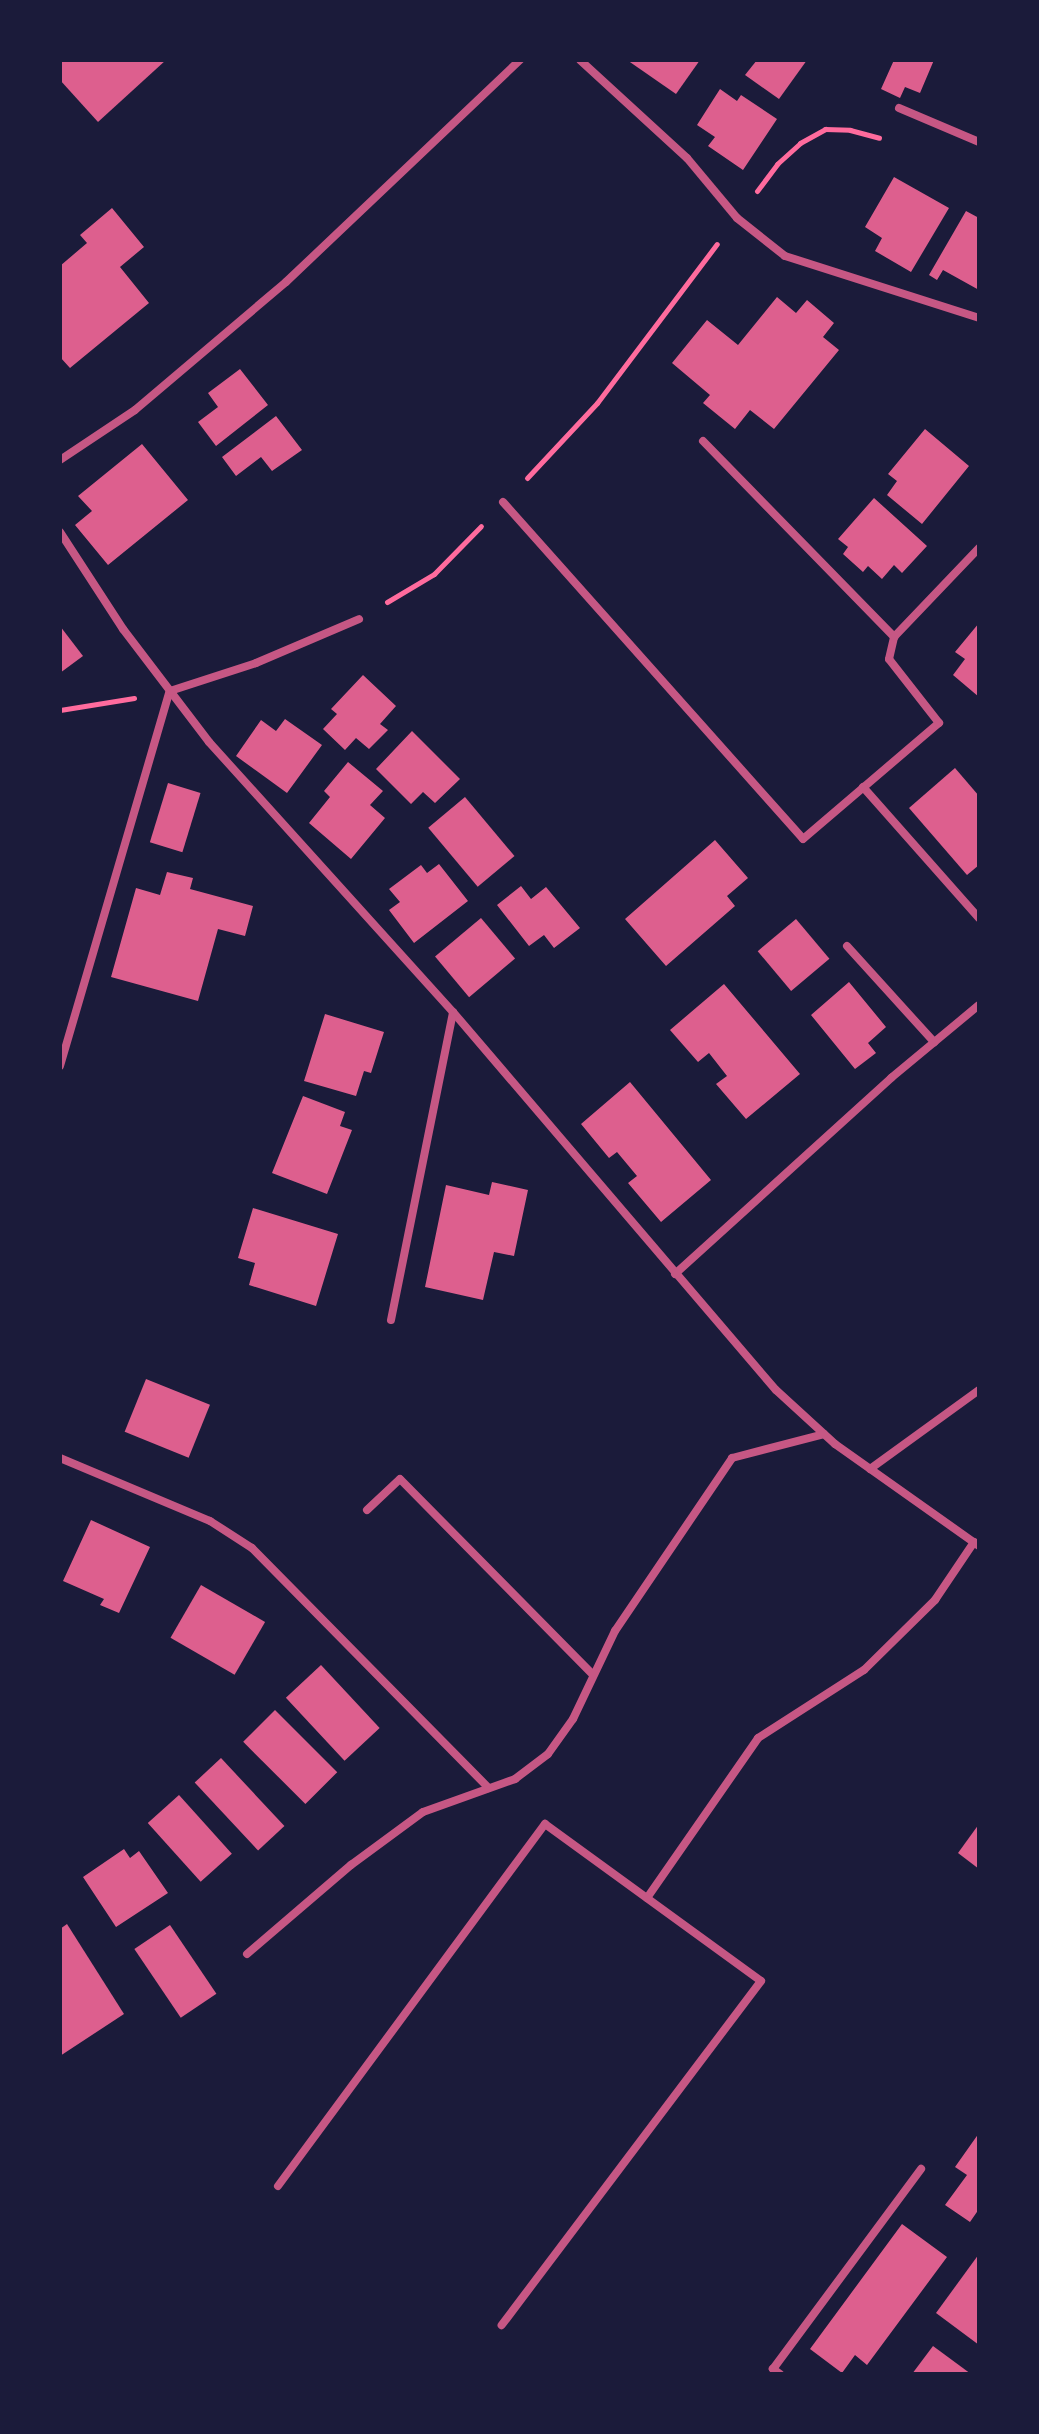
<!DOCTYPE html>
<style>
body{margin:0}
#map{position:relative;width:1039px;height:2434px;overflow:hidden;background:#1b1b3a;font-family:"Sofia Sans Condensed",sans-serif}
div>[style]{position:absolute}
.building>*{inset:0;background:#dd5f8e;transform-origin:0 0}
.path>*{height:5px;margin:-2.5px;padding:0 2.5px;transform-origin:2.5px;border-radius:2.5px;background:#ff6b9d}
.minor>*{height:8px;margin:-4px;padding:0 4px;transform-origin:4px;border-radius:4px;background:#c65784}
span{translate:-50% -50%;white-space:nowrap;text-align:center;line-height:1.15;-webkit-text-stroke:6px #1b1b3a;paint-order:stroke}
.frame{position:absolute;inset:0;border:62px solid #1b1b3a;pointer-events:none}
</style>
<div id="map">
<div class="building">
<div style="clip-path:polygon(60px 60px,166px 60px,98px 122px,60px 80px)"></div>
<div style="clip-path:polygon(627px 60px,700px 60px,676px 94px)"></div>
<div style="clip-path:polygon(757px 60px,807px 60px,779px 99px,745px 75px)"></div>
<div style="clip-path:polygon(894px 60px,934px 60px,920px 93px,905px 87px,900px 98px,881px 89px)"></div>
<div style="clip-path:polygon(720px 89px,737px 101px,741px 95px,777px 119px,743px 170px,708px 146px,715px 137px,697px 125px)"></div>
<div style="clip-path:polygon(894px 177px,949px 208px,911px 272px,875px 251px,882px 238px,865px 227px)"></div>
<div style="clip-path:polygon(112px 208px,144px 247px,120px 267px,149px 303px,70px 368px,60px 357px,60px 266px,87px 243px,80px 235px)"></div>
<div style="clip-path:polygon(966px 211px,979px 218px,979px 290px,943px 270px,937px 280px,929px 275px)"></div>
<div style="clip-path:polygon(777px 297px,796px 313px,807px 300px,834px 323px,823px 337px,839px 350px,774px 429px,750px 410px,735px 429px,703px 403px,710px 395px,672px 363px,707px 320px,738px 345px)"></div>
<div style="clip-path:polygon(240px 369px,268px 405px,216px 446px,198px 422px,218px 407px,208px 393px)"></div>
<div style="clip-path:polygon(276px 416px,302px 450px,272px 471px,261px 457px,236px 476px,222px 457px)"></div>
<div style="clip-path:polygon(925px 429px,969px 466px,922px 524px,887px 495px,897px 481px,888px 474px)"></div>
<div style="clip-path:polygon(142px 444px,188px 500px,108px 565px,75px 525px,92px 511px,78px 496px)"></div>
<div style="clip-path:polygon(874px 498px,927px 546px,902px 573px,894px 565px,882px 579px,868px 566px,863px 572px,843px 554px,848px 547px,838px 539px)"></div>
<div style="clip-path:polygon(979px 623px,979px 697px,953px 675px,965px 659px,955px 652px)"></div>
<div style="clip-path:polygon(60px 626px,83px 656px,60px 673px)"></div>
<div style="clip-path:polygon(363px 675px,396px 706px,380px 724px,388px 730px,369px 749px,356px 738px,345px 750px,323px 729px,337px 714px,331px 709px)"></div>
<div style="clip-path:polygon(285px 719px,322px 745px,287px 793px,236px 756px,261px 720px,276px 731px)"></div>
<div style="clip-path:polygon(412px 731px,460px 779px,435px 803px,423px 792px,411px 804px,376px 769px)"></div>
<div style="clip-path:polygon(348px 762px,383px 791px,370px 805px,385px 818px,351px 859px,309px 823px,330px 797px,324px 791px)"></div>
<div style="clip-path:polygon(955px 768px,979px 796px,979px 865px,967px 875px,909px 808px)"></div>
<div style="left:168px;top:783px;width:34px;height:62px;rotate:17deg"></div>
<div style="left:465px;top:797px;width:77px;height:48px;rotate:50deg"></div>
<div style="clip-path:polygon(715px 840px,748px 878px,727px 896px,735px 906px,666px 966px,625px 919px)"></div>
<div style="clip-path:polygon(439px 864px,468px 901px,414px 943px,389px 910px,400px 902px,389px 889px,421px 865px,427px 873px)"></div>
<div style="clip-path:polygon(167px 872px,193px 878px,190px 889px,253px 906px,245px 936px,218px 929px,198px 1001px,111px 977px,136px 888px,160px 895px)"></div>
<div style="clip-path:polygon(521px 886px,531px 899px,546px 887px,580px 928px,554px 948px,544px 935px,529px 946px,497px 905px)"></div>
<div style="left:481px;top:918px;width:53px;height:60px;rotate:50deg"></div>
<div style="left:796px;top:919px;width:52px;height:50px;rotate:50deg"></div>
<div style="clip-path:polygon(849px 982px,886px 1027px,868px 1043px,876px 1053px,855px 1069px,811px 1015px)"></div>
<div style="clip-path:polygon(724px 984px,800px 1074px,746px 1119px,716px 1084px,727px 1076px,709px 1053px,698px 1062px,670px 1030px)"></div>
<div style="clip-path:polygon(325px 1014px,384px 1032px,371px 1073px,364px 1071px,356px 1096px,304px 1081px)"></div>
<div style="clip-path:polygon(630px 1082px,711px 1180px,661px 1222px,628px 1183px,637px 1176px,617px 1152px,609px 1158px,581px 1124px)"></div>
<div style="clip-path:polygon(303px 1096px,345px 1112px,340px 1126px,352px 1130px,327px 1194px,272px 1173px)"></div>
<div style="clip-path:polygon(492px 1182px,528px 1190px,514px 1256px,494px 1252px,483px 1300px,425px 1287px,446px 1185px,489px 1195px)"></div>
<div style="clip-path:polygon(253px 1208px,338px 1234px,316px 1306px,249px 1285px,255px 1263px,238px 1258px)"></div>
<div style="left:146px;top:1379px;width:69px;height:57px;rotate:22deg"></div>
<div style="clip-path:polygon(91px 1520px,150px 1547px,119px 1613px,100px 1605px,104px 1599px,63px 1581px)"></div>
<div style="left:201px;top:1585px;width:74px;height:61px;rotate:30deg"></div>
<div style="left:321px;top:1665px;width:86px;height:48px;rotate:47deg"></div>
<div style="left:275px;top:1710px;width:88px;height:45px;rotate:45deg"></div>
<div style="left:221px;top:1758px;width:93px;height:36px;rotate:47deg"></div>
<div style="left:179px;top:1795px;width:79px;height:42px;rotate:48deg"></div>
<div style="clip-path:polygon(979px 1824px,979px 1869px,958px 1853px)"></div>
<div style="clip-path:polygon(124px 1849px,130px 1858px,139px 1851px,168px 1893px,116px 1927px,83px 1877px)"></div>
<div style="clip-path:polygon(67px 1924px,124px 2014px,60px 2056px,60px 1929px)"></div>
<div style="left:170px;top:1925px;width:83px;height:43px;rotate:56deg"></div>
<div style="clip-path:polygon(979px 2133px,979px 2209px,970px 2222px,945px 2205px,967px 2175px,955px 2167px)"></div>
<div style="clip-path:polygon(902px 2224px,947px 2257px,867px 2365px,855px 2355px,842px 2373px,810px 2349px)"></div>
<div style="clip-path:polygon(979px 2254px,979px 2345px,936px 2313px)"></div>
<div style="clip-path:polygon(933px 2346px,971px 2374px,912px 2374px)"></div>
</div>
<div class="path">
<div style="left:757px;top:191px;width:34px;rotate:-53deg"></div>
<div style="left:777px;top:164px;width:31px;rotate:-42deg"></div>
<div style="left:800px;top:143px;width:29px;rotate:-29deg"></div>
<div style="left:825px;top:129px;width:25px;rotate:2deg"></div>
<div style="left:850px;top:130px;width:30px;rotate:15deg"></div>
<div style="left:527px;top:478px;width:103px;rotate:-47deg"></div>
<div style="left:597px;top:403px;width:199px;rotate:-53deg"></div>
<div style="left:387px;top:602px;width:55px;rotate:-30.8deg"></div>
<div style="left:434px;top:574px;width:67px;rotate:-45.6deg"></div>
<div style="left:60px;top:710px;width:75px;rotate:-9.2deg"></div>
</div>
<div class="minor">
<div style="left:580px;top:60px;width:145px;rotate:42.5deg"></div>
<div style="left:687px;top:158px;width:78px;rotate:50.2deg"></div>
<div style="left:737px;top:218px;width:61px;rotate:38.4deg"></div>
<div style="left:785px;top:256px;width:204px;rotate:17.7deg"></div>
<div style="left:899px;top:108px;width:87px;rotate:23deg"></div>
<div style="left:703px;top:441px;width:274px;rotate:45.7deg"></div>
<div style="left:60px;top:460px;width:90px;rotate:-33.7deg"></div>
<div style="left:135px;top:410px;width:198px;rotate:-40.3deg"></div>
<div style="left:286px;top:282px;width:323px;rotate:-43.5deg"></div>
<div style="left:503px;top:502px;width:451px;rotate:48.3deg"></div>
<div style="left:803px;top:839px;width:179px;rotate:-40.5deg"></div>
<div style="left:939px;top:723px;width:81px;rotate:-128deg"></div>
<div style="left:889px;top:659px;width:23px;rotate:-77deg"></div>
<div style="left:894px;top:637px;width:123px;rotate:-46.3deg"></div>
<div style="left:60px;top:532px;width:116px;rotate:57deg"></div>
<div style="left:123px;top:629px;width:142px;rotate:52.7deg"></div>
<div style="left:209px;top:742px;width:364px;rotate:47.9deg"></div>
<div style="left:453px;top:1012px;width:497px;rotate:49.5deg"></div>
<div style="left:776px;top:1390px;width:80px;rotate:42.5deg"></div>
<div style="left:835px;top:1444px;width:176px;rotate:35.3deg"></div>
<div style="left:863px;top:787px;width:175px;rotate:48.5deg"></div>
<div style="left:847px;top:946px;width:130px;rotate:47.8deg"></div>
<div style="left:60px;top:1066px;width:391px;rotate:-73.7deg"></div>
<div style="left:170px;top:691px;width:90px;rotate:-18deg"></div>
<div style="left:256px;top:663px;width:112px;rotate:-23.1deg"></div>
<div style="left:675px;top:1274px;width:292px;rotate:-42.2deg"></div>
<div style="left:891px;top:1078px;width:114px;rotate:-39.7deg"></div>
<div style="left:391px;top:1320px;width:314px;rotate:-78.6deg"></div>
<div style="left:60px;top:1458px;width:163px;rotate:22.8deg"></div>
<div style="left:210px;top:1521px;width:50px;rotate:32.7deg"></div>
<div style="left:252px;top:1548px;width:337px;rotate:45.4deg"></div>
<div style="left:870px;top:1469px;width:135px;rotate:-35.9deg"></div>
<div style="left:367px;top:1510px;width:45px;rotate:-43.2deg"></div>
<div style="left:400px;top:1479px;width:274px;rotate:45.4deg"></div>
<div style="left:647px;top:1898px;width:195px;rotate:-55.2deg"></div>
<div style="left:758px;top:1738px;width:126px;rotate:-32.7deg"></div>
<div style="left:864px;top:1670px;width:100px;rotate:-44.6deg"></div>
<div style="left:935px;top:1600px;width:70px;rotate:-56.1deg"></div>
<div style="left:247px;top:1954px;width:137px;rotate:-40.6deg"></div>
<div style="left:351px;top:1865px;width:89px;rotate:-36.4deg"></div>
<div style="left:423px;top:1812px;width:98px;rotate:-19.7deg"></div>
<div style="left:515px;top:1779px;width:41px;rotate:-37.1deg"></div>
<div style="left:548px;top:1754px;width:43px;rotate:-54.5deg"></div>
<div style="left:573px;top:1719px;width:98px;rotate:-64.5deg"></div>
<div style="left:615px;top:1631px;width:209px;rotate:-55.9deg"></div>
<div style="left:732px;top:1458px;width:95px;rotate:-14.6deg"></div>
<div style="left:278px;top:2186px;width:450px;rotate:-53.6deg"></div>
<div style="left:545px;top:1824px;width:267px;rotate:36deg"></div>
<div style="left:761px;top:1981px;width:431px;rotate:127deg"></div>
<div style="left:780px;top:2374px;width:9px;rotate:-144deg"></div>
<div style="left:773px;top:2369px;width:249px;rotate:-53.5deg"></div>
</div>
<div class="frame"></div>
</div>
